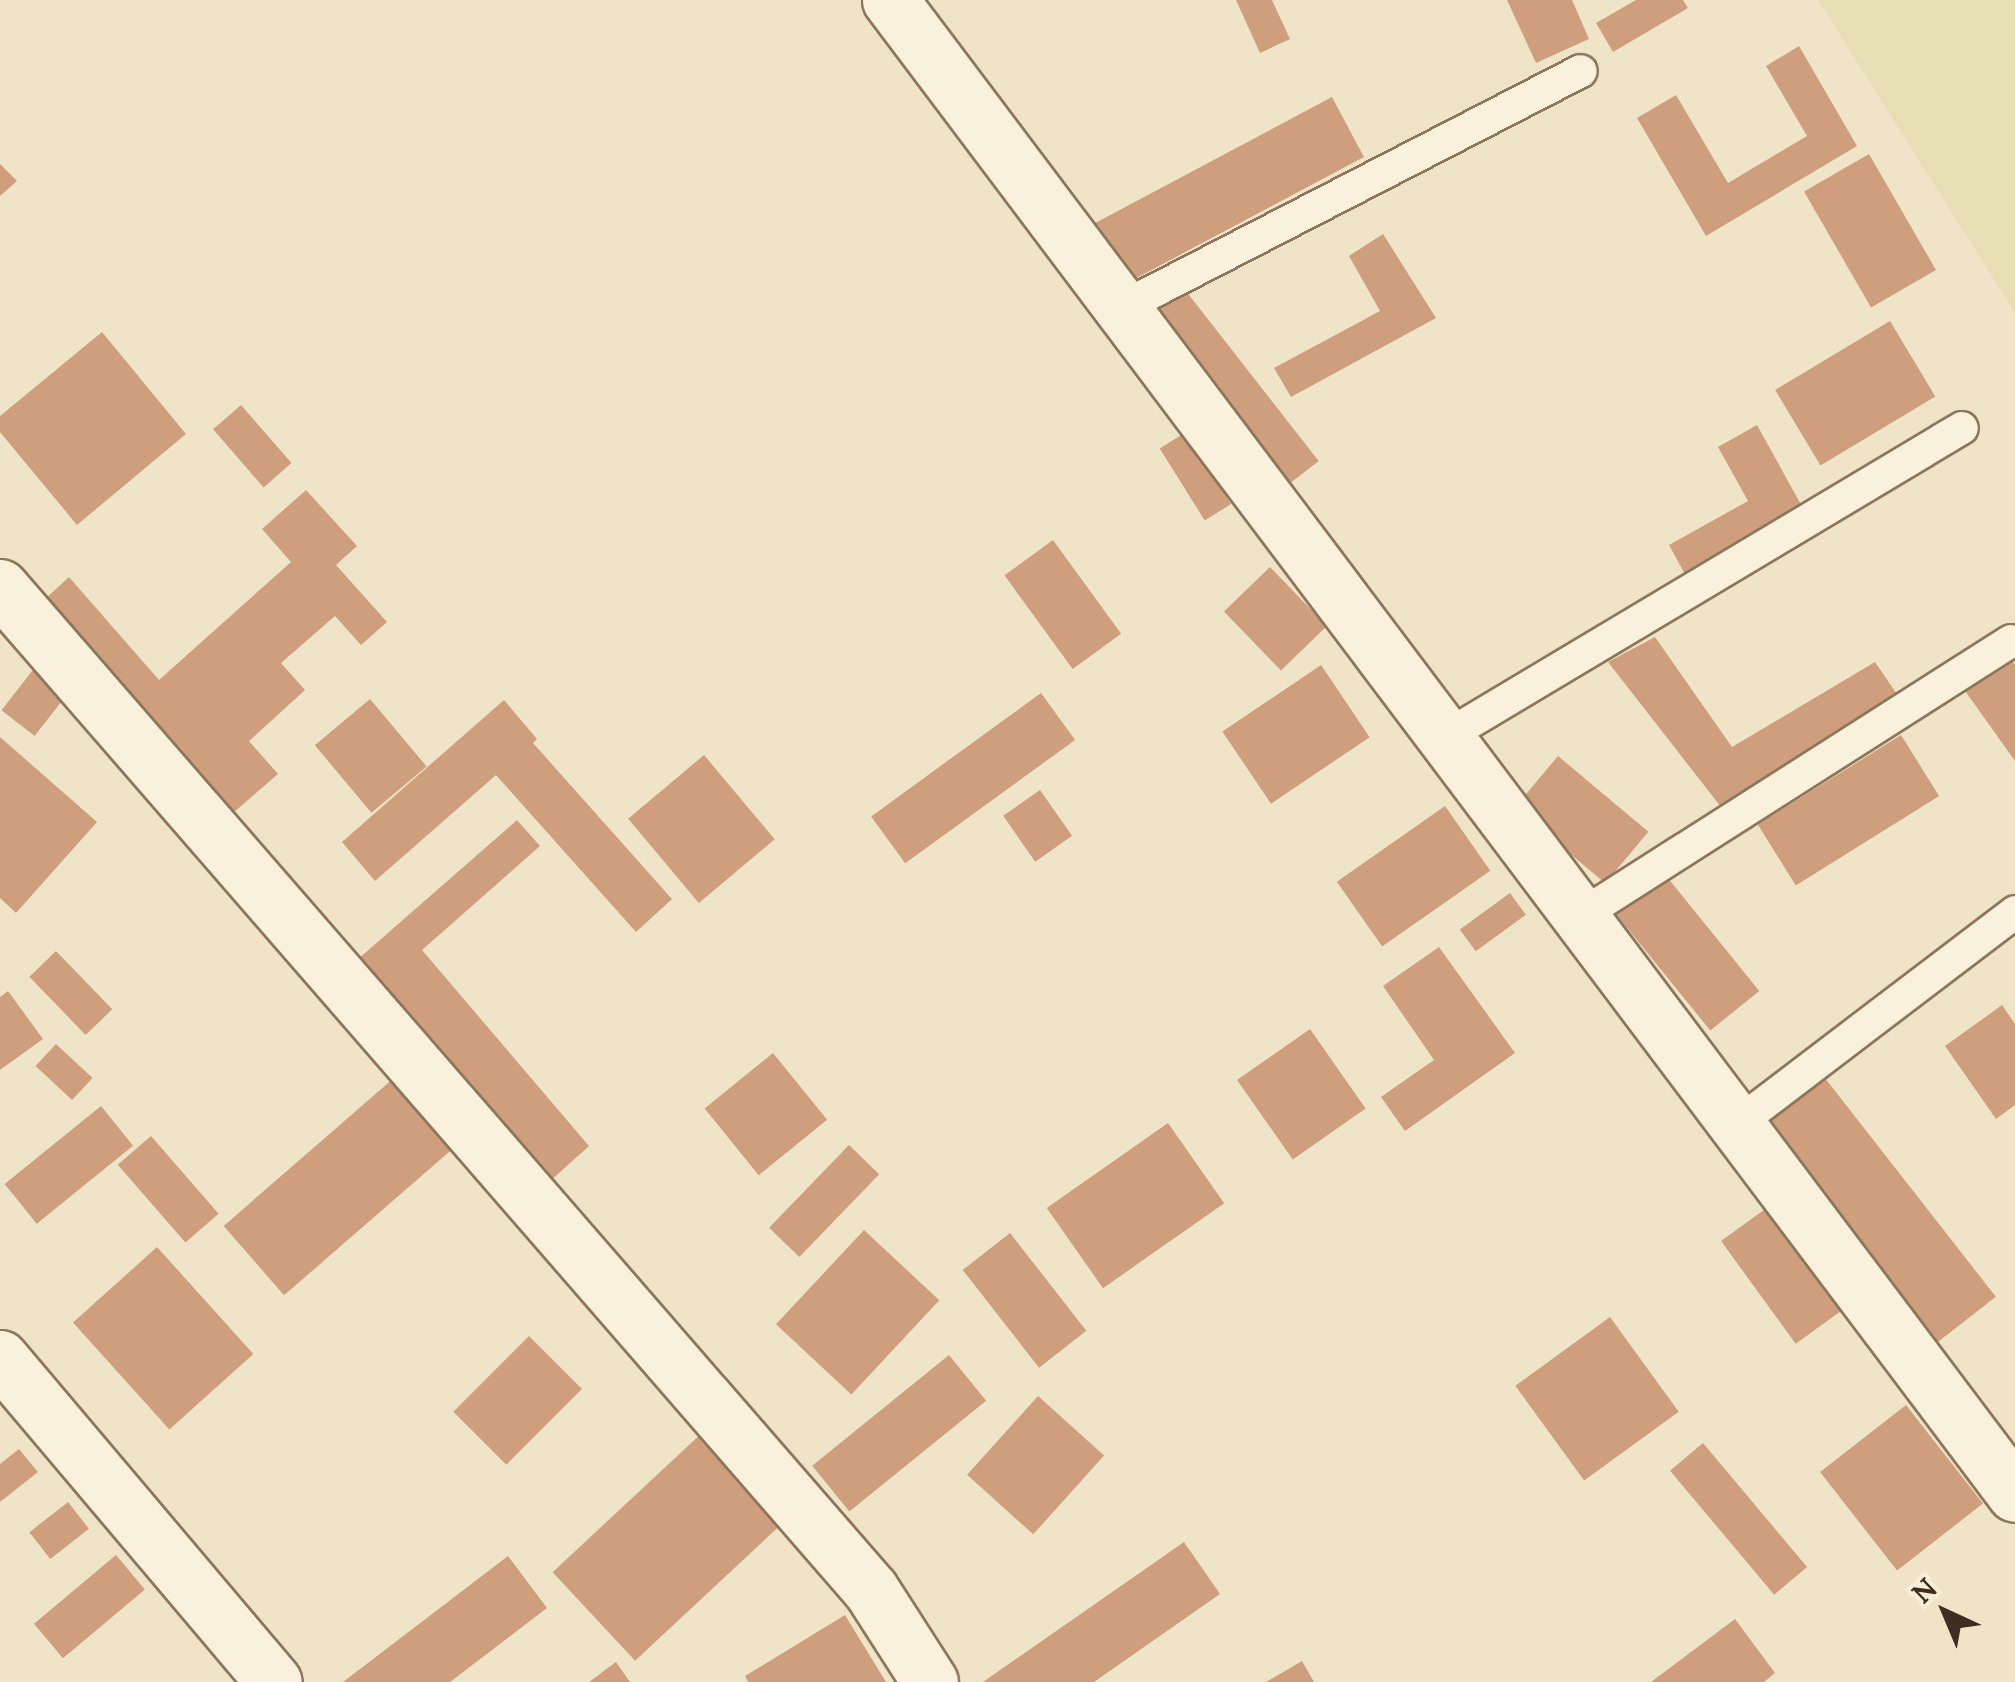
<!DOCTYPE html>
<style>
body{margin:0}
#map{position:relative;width:2015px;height:1682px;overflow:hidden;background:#f0e4c8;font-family:Lora,serif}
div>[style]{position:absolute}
.farmland>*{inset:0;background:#e6deb5}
.building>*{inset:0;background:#cf9f7d;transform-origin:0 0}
.roads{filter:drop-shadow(2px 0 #8d765c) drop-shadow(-2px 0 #8d765c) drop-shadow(0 2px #8d765c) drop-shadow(0 -2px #8d765c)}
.service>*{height:32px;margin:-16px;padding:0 16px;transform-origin:16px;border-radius:16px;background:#faf1dc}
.minor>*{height:55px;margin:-27.5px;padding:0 27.5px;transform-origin:27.5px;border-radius:27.5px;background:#faf1dc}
span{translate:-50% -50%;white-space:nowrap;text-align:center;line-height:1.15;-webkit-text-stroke:10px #f7eed8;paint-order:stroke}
.north{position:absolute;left:1895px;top:1562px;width:100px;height:100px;-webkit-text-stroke:8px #f7eed8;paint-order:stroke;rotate:316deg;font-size:28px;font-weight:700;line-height:40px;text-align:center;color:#3d2e20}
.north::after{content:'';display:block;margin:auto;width:35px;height:45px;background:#3d2e20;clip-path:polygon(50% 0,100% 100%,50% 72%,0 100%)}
</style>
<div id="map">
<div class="farmland">
<div style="clip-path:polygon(1818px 0,2015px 0,2015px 313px)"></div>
</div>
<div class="building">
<div style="clip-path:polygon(1236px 0,1272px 0,1290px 39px,1260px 53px)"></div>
<div style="clip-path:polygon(1507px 0,1572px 0,1589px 39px,1536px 63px)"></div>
<div style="clip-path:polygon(1636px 0,1683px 0,1688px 8px,1613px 52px,1596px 23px)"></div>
<div style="clip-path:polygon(1799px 46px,1857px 146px,1706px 236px,1637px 118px,1676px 95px,1728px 183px,1807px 136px,1766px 66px)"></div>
<div style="left:1332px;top:97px;width:68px;height:273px;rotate:62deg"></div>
<div style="left:1869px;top:154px;width:134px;height:75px;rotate:60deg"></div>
<div style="clip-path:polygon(0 164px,17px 181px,0 196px)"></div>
<div style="clip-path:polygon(1383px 234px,1436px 318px,1291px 397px,1274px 368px,1380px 311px,1349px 256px)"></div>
<div style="left:1182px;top:286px;width:222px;height:51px;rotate:52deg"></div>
<div style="left:1890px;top:321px;width:88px;height:134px;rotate:59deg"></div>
<div style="clip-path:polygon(102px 332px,186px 434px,77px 525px,0 432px,0 416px)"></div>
<div style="left:241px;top:405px;width:77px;height:37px;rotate:49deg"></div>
<div style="clip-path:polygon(1757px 425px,1804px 510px,1686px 576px,1669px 545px,1748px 501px,1718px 447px)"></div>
<div style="left:1186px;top:432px;width:85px;height:31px;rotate:58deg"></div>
<div style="clip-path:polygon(306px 490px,357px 546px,336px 565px,387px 622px,361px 645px,335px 616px,281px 663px,305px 690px,249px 741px,278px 774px,233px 813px,44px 600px,69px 577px,159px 680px,291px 562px,262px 529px)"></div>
<div style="left:1053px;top:540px;width:116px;height:60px;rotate:54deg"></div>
<div style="left:1270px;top:567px;width:82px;height:64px;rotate:46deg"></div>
<div style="clip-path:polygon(1655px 637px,1732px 747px,1875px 662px,1901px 700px,1721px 807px,1608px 662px)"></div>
<div style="clip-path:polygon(2011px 659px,2015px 665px,2015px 761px,1963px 688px)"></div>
<div style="left:1321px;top:665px;width:87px;height:119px;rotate:56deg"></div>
<div style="left:36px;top:666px;width:42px;height:56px;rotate:38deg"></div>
<div style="left:1041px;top:693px;width:58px;height:210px;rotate:54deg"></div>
<div style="left:370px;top:699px;width:88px;height:72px;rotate:50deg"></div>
<div style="clip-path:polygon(504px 700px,537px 739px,533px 743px,672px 899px,636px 932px,496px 775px,375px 881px,342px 842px)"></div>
<div style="left:1901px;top:735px;width:72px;height:169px;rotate:58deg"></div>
<div style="clip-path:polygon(0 737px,97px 822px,16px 913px,0 898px)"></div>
<div style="left:704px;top:755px;width:110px;height:99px;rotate:50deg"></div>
<div style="left:1558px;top:756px;width:118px;height:67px;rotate:40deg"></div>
<div style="left:1040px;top:790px;width:56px;height:45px;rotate:55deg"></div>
<div style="left:1445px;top:806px;width:79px;height:132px;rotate:55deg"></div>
<div style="clip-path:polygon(517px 820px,540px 846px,422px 950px,589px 1146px,548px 1183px,357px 960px)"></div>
<div style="left:1663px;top:872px;width:153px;height:63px;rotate:51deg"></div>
<div style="left:1510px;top:893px;width:27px;height:62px;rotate:54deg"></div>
<div style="clip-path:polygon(1439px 947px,1515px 1053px,1405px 1131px,1381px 1097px,1434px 1060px,1383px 986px)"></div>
<div style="left:56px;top:951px;width:81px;height:37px;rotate:46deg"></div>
<div style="clip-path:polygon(8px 991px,43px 1039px,0 1070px,0 997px)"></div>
<div style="clip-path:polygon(2002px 1005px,2015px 1024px,2015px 1105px,1996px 1119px,1945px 1046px)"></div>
<div style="left:1310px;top:1029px;width:97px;height:89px;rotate:55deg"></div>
<div style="left:56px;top:1044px;width:50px;height:30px;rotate:43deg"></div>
<div style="left:773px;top:1053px;width:86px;height:88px;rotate:51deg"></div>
<div style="left:1821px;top:1073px;width:284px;height:76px;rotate:52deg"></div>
<div style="left:395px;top:1077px;width:92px;height:227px;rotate:49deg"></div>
<div style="left:101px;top:1106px;width:51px;height:124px;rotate:51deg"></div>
<div style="left:1168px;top:1123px;width:98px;height:148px;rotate:55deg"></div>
<div style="left:151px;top:1136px;width:103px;height:44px;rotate:49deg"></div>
<div style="left:849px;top:1145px;width:42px;height:115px;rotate:44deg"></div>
<div style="left:1768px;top:1207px;width:127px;height:58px;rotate:54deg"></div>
<div style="left:864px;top:1230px;width:103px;height:129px;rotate:43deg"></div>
<div style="left:1010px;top:1233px;width:124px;height:60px;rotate:52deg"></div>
<div style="left:157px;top:1247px;width:144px;height:113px;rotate:48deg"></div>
<div style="left:1610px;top:1317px;width:117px;height:117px;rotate:54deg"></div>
<div style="left:529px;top:1336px;width:75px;height:107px;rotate:45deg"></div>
<div style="left:949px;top:1355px;width:59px;height:176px;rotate:51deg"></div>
<div style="left:1038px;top:1396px;width:89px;height:106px;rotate:42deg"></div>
<div style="left:1906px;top:1405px;width:125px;height:109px;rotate:52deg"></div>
<div style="left:704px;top:1431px;width:121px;height:207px;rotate:47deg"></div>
<div style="left:1703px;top:1443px;width:162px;height:43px;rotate:50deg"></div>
<div style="clip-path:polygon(19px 1449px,38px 1472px,0 1502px,0 1464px)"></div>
<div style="left:68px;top:1502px;width:34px;height:49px;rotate:52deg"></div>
<div style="clip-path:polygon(1184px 1542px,1220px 1594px,1094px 1682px,983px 1682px)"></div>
<div style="left:116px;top:1555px;width:45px;height:107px;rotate:50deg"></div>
<div style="clip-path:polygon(508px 1556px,547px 1608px,450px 1682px,343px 1682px)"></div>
<div style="clip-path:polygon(845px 1615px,886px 1682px,748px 1682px,745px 1676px)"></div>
<div style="clip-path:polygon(1735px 1619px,1775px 1673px,1764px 1682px,1651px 1682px)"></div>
<div style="clip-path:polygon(1302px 1661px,1314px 1682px,1266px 1682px)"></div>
<div style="clip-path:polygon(616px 1662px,630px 1682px,589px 1682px)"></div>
</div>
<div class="roads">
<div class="service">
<div style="left:1121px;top:308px;width:517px;rotate:-27.26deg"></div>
<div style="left:1445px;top:737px;width:602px;rotate:-30.87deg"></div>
<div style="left:1580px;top:916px;width:511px;rotate:-32.54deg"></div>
<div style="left:1737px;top:1124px;width:350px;rotate:-37.3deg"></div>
</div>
<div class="minor">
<div style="left:890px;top:0;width:1870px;rotate:53.02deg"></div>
<div style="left:0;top:587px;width:1328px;rotate:49.03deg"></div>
<div style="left:871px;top:1590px;width:109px;rotate:57.3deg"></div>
<div style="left:0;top:1358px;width:424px;rotate:49.8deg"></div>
</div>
</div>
<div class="north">N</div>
</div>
